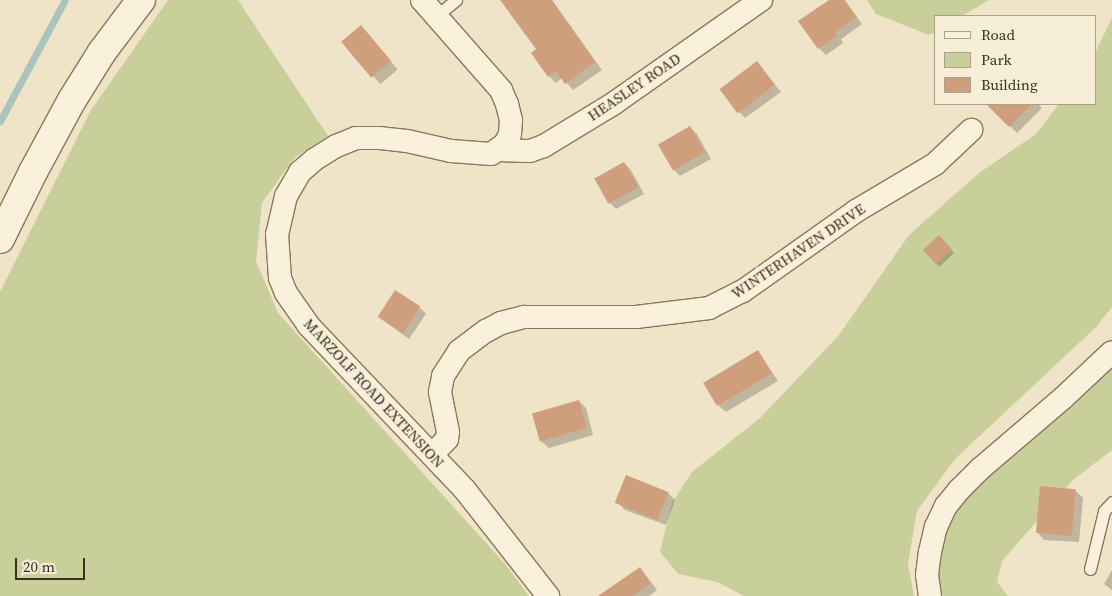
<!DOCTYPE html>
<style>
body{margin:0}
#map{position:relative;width:1112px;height:596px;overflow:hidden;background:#f0e4c8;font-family:"Source Serif 4",serif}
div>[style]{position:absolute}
.green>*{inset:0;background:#c9cf9b}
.shadow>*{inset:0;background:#0003;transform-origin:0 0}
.stream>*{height:7px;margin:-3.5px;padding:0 3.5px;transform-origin:3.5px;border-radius:3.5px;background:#a9c4bc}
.building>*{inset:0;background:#cf9f7d;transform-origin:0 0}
.roads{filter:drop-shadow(1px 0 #8d765c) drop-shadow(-1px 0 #8d765c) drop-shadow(0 1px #8d765c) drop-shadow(0 -1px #8d765c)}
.service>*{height:11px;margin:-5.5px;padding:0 5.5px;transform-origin:5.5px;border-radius:5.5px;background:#faf1dc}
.minor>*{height:22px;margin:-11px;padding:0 11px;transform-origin:11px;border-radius:11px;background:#faf1dc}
.tertiary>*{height:28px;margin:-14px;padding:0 14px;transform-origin:14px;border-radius:14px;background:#faf1dc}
span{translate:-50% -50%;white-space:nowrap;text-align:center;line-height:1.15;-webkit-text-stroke:4px #f7eed8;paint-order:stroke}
.street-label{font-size:15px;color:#3d2e20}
.legend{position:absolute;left:934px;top:15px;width:162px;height:90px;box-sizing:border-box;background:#f7eed8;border:1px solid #ada18e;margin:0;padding:6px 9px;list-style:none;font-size:15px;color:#3d2e20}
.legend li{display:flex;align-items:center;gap:10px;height:25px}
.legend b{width:25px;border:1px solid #ada18e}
.scale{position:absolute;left:15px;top:558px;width:70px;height:22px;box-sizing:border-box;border:2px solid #3d2e20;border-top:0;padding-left:6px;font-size:15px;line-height:18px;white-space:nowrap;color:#3d2e20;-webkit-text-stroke:4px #f7eed8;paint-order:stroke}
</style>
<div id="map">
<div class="green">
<div style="clip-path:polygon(168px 0,238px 0,328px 136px,295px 157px,262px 203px,256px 261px,278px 313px,506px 565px,529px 596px,0 596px,0 292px,91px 110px)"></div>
<div style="clip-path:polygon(867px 0,989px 0,962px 16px,936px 16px,936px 32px,929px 35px,876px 14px)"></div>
<div style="clip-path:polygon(1112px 18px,1112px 307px,1096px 327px,955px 459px,917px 511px,908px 563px,914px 596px,744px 596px,717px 582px,678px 574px,660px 552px,672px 503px,692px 472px,760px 418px,839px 335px,909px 235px,979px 173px,1036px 134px,1059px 104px,1096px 104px,1096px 51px)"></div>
<div style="clip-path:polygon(1112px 352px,1112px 450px,1073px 480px,1002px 561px,997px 582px,1008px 596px,930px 596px,936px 527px)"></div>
</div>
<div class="shadow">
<div style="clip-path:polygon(507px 0,552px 0,602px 70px,573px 90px,562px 78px,556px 83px,549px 76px,538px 49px)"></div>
<div style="clip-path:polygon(832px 0,845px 0,862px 24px,841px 39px,843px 43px,826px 55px,819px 48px)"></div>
<div style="left:361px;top:27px;width:56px;height:23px;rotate:49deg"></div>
<div style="clip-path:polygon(757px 62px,781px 92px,745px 118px,738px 111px)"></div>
<div style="clip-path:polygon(993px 104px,1038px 104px,1042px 108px,1017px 133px,990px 106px)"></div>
<div style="clip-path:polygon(690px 127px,697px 134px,711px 159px,680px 176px,673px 169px)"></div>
<div style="clip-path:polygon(624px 163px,631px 170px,644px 194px,616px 209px,609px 202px)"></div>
<div style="left:939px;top:237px;width:22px;height:20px;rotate:47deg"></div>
<div style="clip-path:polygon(419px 307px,426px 314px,409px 339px,379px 317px)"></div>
<div style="clip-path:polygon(758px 351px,778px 381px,726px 412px,718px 405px)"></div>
<div style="clip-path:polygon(579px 401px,586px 408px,593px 435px,549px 448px,541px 441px)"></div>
<div style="clip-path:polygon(1076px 491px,1083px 498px,1079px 542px,1044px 540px,1037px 532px)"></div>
<div style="clip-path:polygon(668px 493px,675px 500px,666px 525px,625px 510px,618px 503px)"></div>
<div style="clip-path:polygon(640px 568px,657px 590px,649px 596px,607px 596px)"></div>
<div style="clip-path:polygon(1112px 570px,1112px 590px,1104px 584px)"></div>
</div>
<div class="stream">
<div style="left:0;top:121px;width:137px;rotate:-61.8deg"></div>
</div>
<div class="building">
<div style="clip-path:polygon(500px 0,552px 0,595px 62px,565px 84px,556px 71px,548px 77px,531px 53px,536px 49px)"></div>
<div style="clip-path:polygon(829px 0,844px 0,856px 17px,835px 32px,837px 36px,818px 49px,798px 21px)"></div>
<div style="left:361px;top:25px;width:47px;height:26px;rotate:50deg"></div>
<div style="left:757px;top:61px;width:30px;height:47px;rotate:53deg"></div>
<div style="clip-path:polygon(986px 104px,1032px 104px,1009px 127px)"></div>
<div style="left:690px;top:126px;width:30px;height:37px;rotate:60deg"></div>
<div style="left:624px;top:162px;width:29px;height:34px;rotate:61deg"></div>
<div style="left:939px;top:235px;width:19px;height:22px;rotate:47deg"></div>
<div style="left:395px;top:290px;width:30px;height:32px;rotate:33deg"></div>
<div style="left:758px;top:350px;width:27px;height:64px;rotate:59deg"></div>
<div style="left:579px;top:400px;width:29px;height:49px;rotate:74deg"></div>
<div style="left:626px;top:475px;width:46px;height:30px;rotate:22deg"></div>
<div style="left:1040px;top:486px;width:36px;height:47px;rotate:5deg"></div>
<div style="clip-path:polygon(640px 567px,651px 583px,633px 596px,598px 596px)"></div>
</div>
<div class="roads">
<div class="service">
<div style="left:436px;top:16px;width:26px;rotate:-39deg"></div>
<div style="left:1090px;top:569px;width:60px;rotate:-76.4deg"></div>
<div style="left:1104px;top:511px;width:12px;rotate:-48deg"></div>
</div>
<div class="minor">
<div style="left:422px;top:0;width:120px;rotate:48.7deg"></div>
<div style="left:501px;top:90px;width:15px;rotate:67deg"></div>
<div style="left:507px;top:104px;width:16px;rotate:76deg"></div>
<div style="left:511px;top:120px;width:14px;rotate:94deg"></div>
<div style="left:510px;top:134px;width:11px;rotate:117deg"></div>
<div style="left:505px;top:144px;width:17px;rotate:144deg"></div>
<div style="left:491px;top:154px;width:40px;rotate:-175.7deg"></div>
<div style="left:451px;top:151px;width:45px;rotate:-167.2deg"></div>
<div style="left:407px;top:141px;width:27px;rotate:-174deg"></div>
<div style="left:380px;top:138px;width:24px;rotate:180deg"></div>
<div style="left:356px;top:138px;width:22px;rotate:158deg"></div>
<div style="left:336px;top:146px;width:25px;rotate:148deg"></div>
<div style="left:315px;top:159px;width:20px;rotate:139deg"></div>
<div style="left:300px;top:172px;width:28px;rotate:120deg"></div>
<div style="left:286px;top:196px;width:39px;rotate:103deg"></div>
<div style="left:277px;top:234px;width:44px;rotate:86.1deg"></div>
<div style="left:280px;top:278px;width:16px;rotate:68deg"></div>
<div style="left:286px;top:293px;width:39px;rotate:55deg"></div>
<div style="left:308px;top:325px;width:228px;rotate:46.4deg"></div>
<div style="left:465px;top:490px;width:135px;rotate:51.9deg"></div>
<div style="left:498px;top:150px;width:32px;rotate:2deg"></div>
<div style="left:530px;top:151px;width:15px;rotate:-20deg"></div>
<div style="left:544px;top:146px;width:81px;rotate:-31.3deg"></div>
<div style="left:613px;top:104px;width:181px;rotate:-35.1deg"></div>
<div style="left:432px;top:455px;width:22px;rotate:-47deg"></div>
<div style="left:447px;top:439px;width:7px;rotate:-82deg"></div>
<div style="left:448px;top:432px;width:41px;rotate:-101.3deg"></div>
<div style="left:440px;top:392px;width:16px;rotate:-79deg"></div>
<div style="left:443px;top:376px;width:30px;rotate:-57deg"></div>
<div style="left:459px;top:351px;width:34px;rotate:-37deg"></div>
<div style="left:486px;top:331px;width:17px;rotate:-28deg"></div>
<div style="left:501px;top:323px;width:24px;rotate:-15deg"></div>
<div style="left:524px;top:317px;width:112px"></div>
<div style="left:636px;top:317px;width:74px;rotate:-7deg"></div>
<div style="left:709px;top:308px;width:38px;rotate:-27deg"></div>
<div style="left:743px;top:291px;width:138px;rotate:-35.3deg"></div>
<div style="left:856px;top:211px;width:92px;rotate:-30.7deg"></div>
<div style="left:935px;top:164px;width:50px;rotate:-43.4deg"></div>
<div style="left:930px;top:596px;width:21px;rotate:-98deg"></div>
<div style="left:927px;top:575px;width:23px;rotate:-83deg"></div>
<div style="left:930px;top:552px;width:26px;rotate:-77deg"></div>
<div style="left:936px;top:527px;width:23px;rotate:-65deg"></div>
<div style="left:946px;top:506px;width:21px;rotate:-51deg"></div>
<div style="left:959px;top:490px;width:30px;rotate:-45deg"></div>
<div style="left:980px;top:469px;width:109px;rotate:-40.5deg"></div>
<div style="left:1063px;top:398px;width:67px;rotate:-43.2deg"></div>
</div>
<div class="tertiary">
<div style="left:0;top:239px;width:75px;rotate:-63.8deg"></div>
<div style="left:33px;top:172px;width:82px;rotate:-61.6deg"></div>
<div style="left:72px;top:100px;width:57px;rotate:-58deg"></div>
<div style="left:102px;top:52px;width:65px;rotate:-53.1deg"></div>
</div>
</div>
<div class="street-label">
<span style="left:634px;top:87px;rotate:-34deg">HEASLEY ROAD</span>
<span style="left:798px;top:251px;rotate:-34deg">WINTERHAVEN DRIVE</span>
<span style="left:374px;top:393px;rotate:47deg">MARZOLF ROAD EXTENSION</span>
</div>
<ul class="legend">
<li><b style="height:6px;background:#faf1dc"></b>Road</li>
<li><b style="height:14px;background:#c9cf9b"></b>Park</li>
<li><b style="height:14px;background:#cf9f7d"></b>Building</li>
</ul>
<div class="scale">20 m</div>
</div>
